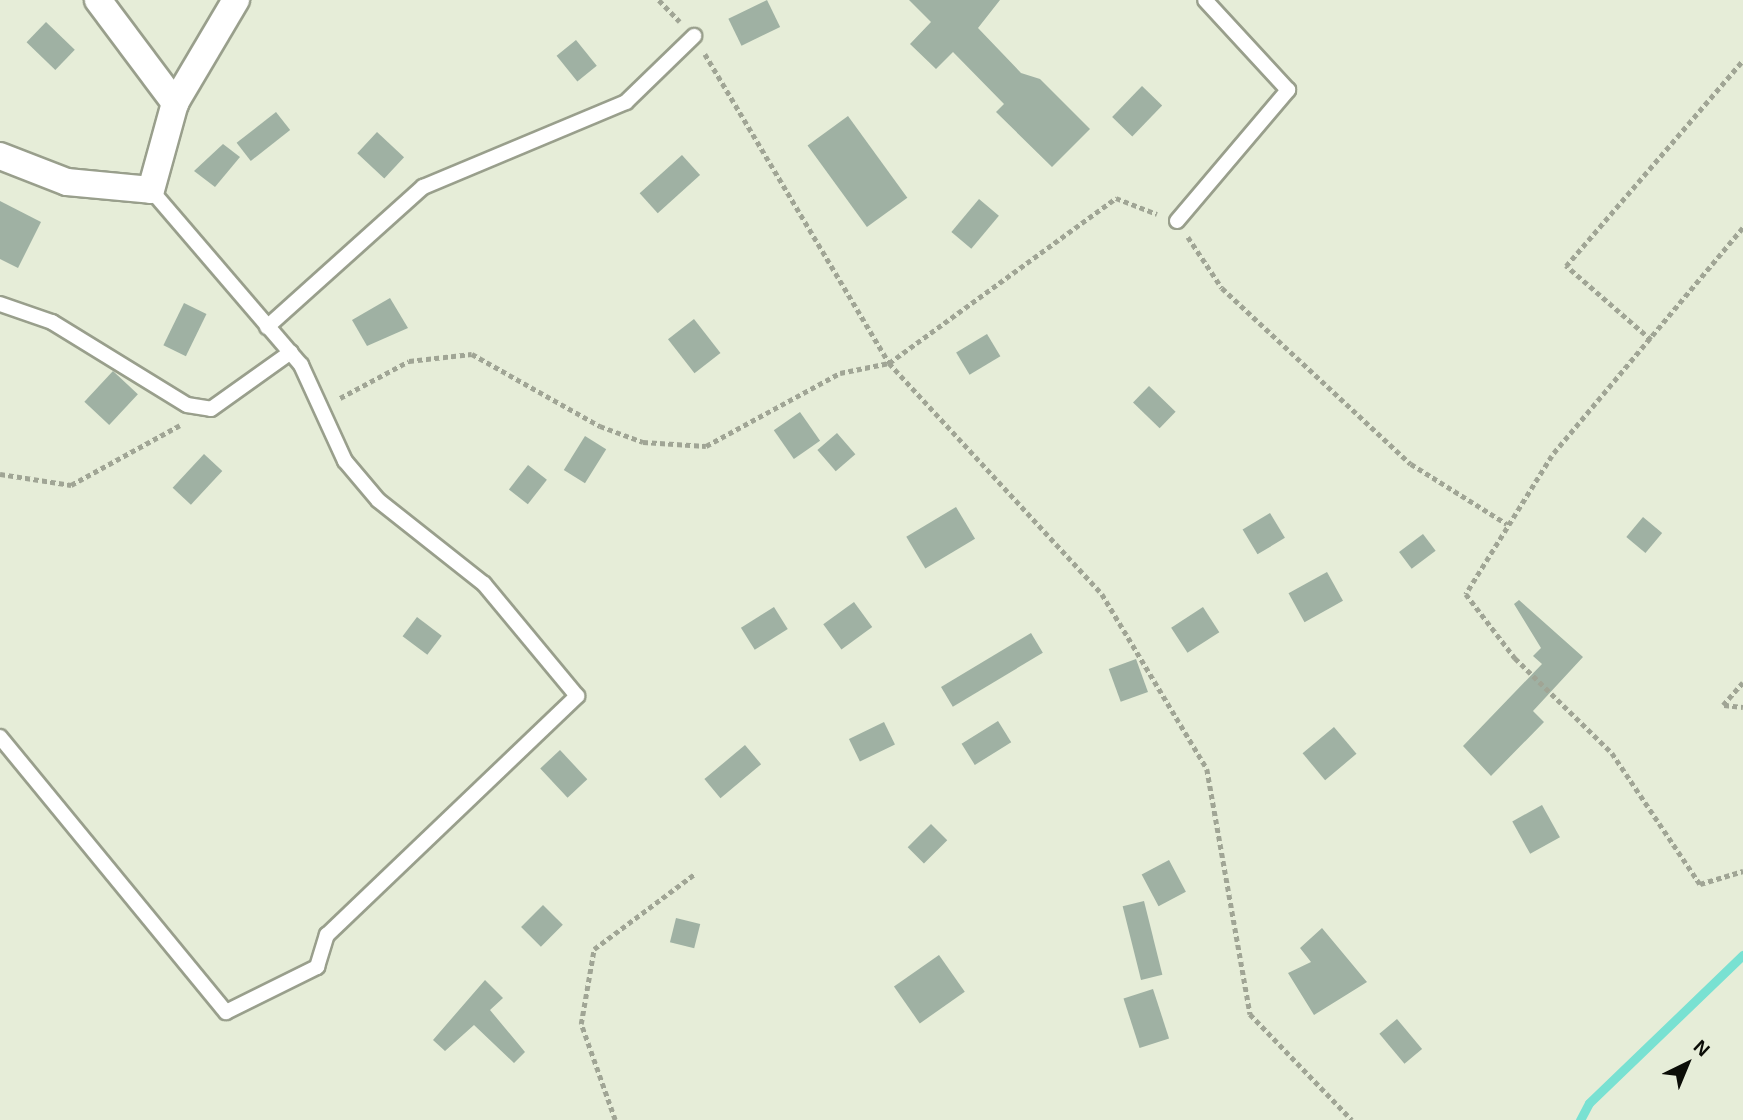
<!DOCTYPE html>
<style>
body{margin:0}
#map{position:relative;width:1743px;height:1120px;overflow:hidden;background:#e6edd8;font-family:Helvetica,sans-serif}
div>[style]{position:absolute}
.stream>*{height:9px;margin:-4.5px;padding:0 4.5px;transform-origin:4.5px;border-radius:4.5px;background:#79e1d2}
.building>*{inset:0;background:#9fb1a3;transform-origin:0 0}
.path>*{height:4.5px;margin-top:-2.25px;transform-origin:0;background:repeating-linear-gradient(90deg,#a0a595 0 5px,transparent 0 8.5px)}
.roads{filter:drop-shadow(2px 0 #999f8c) drop-shadow(-2px 0 #999f8c) drop-shadow(0 2px #999f8c) drop-shadow(0 -2px #999f8c)}
.service>*{height:14px;margin:-7px;padding:0 7px;transform-origin:7px;border-radius:7px;background:#fff}
.minor>*{height:26px;margin:-13px;padding:0 13px;transform-origin:13px;border-radius:13px;background:#fff}
span{translate:-50% -50%;white-space:nowrap;text-align:center;line-height:1.15;-webkit-text-stroke:6px #e6edd8;paint-order:stroke}
.north{position:absolute;left:1652px;top:1029px;width:70px;height:70px;-webkit-text-stroke:5px #e6edd8;paint-order:stroke;rotate:43deg;font-size:19px;font-weight:700;line-height:28px;text-align:center;color:#0b0d07}
.north::after{content:'';display:block;margin:auto;width:24px;height:32px;background:#0b0d07;clip-path:polygon(50% 0,100% 100%,50% 72%,0 100%)}
</style>
<div id="map">
<div class="stream">
<div style="left:1580px;top:1120px;width:19px;rotate:-62deg"></div>
<div style="left:1589px;top:1103px;width:214px;rotate:-43.9deg"></div>
</div>
<div class="building">
<div style="left:767px;top:0;width:30px;height:43px;rotate:64deg"></div>
<div style="clip-path:polygon(909px 0,1000px 0,978px 28px,1021px 73px,1040px 79px,1090px 129px,1052px 167px,996px 112px,1004px 104px,953px 52px,936px 69px,910px 44px,931px 22px)"></div>
<div style="left:46px;top:22px;width:40px;height:28px;rotate:44deg"></div>
<div style="left:576px;top:40px;width:33px;height:25px;rotate:51deg"></div>
<div style="left:1142px;top:86px;width:28px;height:43px;rotate:44deg"></div>
<div style="left:276px;top:112px;width:23px;height:50px;rotate:52deg"></div>
<div style="left:848px;top:116px;width:101px;height:50px;rotate:54deg"></div>
<div style="left:377px;top:132px;width:37px;height:29px;rotate:43deg"></div>
<div style="clip-path:polygon(223px 144px,240px 157px,215px 187px,194px 171px)"></div>
<div style="left:682px;top:155px;width:27px;height:57px;rotate:48deg"></div>
<div style="left:979px;top:199px;width:26px;height:43px;rotate:40deg"></div>
<div style="clip-path:polygon(0 201px,41px 222px,18px 268px,0 259px)"></div>
<div style="clip-path:polygon(390px 298px,408px 328px,367px 346px,352px 320px)"></div>
<div style="left:184px;top:303px;width:25px;height:47px;rotate:26deg"></div>
<div style="left:694px;top:319px;width:43px;height:33px;rotate:52deg"></div>
<div style="left:987px;top:334px;width:26px;height:36px;rotate:59deg"></div>
<div style="left:113px;top:371px;width:34px;height:42px;rotate:43deg"></div>
<div style="left:1149px;top:386px;width:37px;height:23px;rotate:44deg"></div>
<div style="left:800px;top:412px;width:35px;height:32px;rotate:55deg"></div>
<div style="left:837px;top:433px;width:28px;height:26px;rotate:49deg"></div>
<div style="left:585px;top:436px;width:25px;height:40px;rotate:32deg"></div>
<div style="left:204px;top:454px;width:25px;height:46px;rotate:43deg"></div>
<div style="left:528px;top:465px;width:24px;height:31px;rotate:38deg"></div>
<div style="left:956px;top:507px;width:37px;height:58px;rotate:59deg"></div>
<div style="left:1270px;top:513px;width:29px;height:32px;rotate:59deg"></div>
<div style="left:1643px;top:517px;width:25px;height:26px;rotate:40deg"></div>
<div style="left:1423px;top:534px;width:21px;height:30px;rotate:53deg"></div>
<div style="left:1327px;top:572px;width:33px;height:44px;rotate:61deg"></div>
<div style="clip-path:polygon(1519px 600px,1583px 657px,1533px 711px,1544px 722px,1491px 776px,1463px 746px,1542px 664px,1533px 656px,1541px 648px,1514px 604px)"></div>
<div style="left:854px;top:602px;width:31px;height:38px;rotate:54deg"></div>
<div style="left:774px;top:607px;width:26px;height:39px;rotate:58deg"></div>
<div style="left:1203px;top:607px;width:30px;height:38px;rotate:57deg"></div>
<div style="left:417px;top:617px;width:31px;height:24px;rotate:37deg"></div>
<div style="left:1031px;top:633px;width:23px;height:105px;rotate:59deg"></div>
<div style="left:1136px;top:659px;width:35px;height:29px;rotate:70deg"></div>
<div style="left:998px;top:721px;width:25px;height:43px;rotate:58deg"></div>
<div style="left:884px;top:722px;width:25px;height:39px;rotate:64deg"></div>
<div style="left:1334px;top:727px;width:35px;height:41px;rotate:50deg"></div>
<div style="left:745px;top:745px;width:25px;height:53px;rotate:50deg"></div>
<div style="left:560px;top:750px;width:40px;height:27px;rotate:47deg"></div>
<div style="left:1542px;top:805px;width:37px;height:34px;rotate:61deg"></div>
<div style="left:931px;top:824px;width:23px;height:33px;rotate:45deg"></div>
<div style="left:1169px;top:860px;width:36px;height:31px;rotate:62deg"></div>
<div style="left:1144px;top:901px;width:76px;height:22px;rotate:76deg"></div>
<div style="left:543px;top:905px;width:28px;height:31px;rotate:45deg"></div>
<div style="left:676px;top:918px;width:25px;height:25px;rotate:14deg"></div>
<div style="clip-path:polygon(1322px 928px,1367px 982px,1314px 1015px,1288px 973px,1311px 962px,1300px 948px)"></div>
<div style="left:939px;top:955px;width:45px;height:55px;rotate:55deg"></div>
<div style="clip-path:polygon(485px 980px,503px 998px,490px 1010px,525px 1052px,514px 1063px,474px 1025px,445px 1051px,433px 1040px)"></div>
<div style="left:1153px;top:989px;width:52px;height:31px;rotate:72deg"></div>
<div style="left:1397px;top:1019px;width:39px;height:23px;rotate:50deg"></div>
</div>
<div class="path">
<div style="left:659px;top:0;width:30px;rotate:46deg"></div>
<div style="left:705px;top:54px;width:360px;rotate:59.2deg"></div>
<div style="left:889px;top:363px;width:314px;rotate:47.3deg"></div>
<div style="left:1102px;top:594px;width:204px;rotate:59deg"></div>
<div style="left:1207px;top:769px;width:249px;rotate:80deg"></div>
<div style="left:1250px;top:1014px;width:147px;rotate:46.1deg"></div>
<div style="left:1743px;top:228px;width:297px;rotate:130deg"></div>
<div style="left:1552px;top:456px;width:163px;rotate:121.9deg"></div>
<div style="left:1466px;top:594px;width:81px;rotate:52.6deg"></div>
<div style="left:1515px;top:658px;width:136px;rotate:44.4deg"></div>
<div style="left:1612px;top:753px;width:158px;rotate:56.1deg"></div>
<div style="left:1700px;top:884px;width:45px;rotate:-16.8deg"></div>
<div style="left:1188px;top:237px;width:61px;rotate:56.3deg"></div>
<div style="left:1222px;top:288px;width:258px;rotate:43deg"></div>
<div style="left:1411px;top:464px;width:113px;rotate:32deg"></div>
<div style="left:1651px;top:340px;width:113px;rotate:-139deg"></div>
<div style="left:1566px;top:266px;width:272px;rotate:-49.3deg"></div>
<div style="left:340px;top:398px;width:78px;rotate:-28.2deg"></div>
<div style="left:409px;top:361px;width:63px;rotate:-6.3deg"></div>
<div style="left:472px;top:354px;width:147px;rotate:29.4deg"></div>
<div style="left:600px;top:426px;width:46px;rotate:20.4deg"></div>
<div style="left:643px;top:442px;width:63px;rotate:3.6deg"></div>
<div style="left:706px;top:446px;width:153px;rotate:-28.6deg"></div>
<div style="left:840px;top:373px;width:50px;rotate:-11.5deg"></div>
<div style="left:889px;top:363px;width:281px;rotate:-36deg"></div>
<div style="left:1116px;top:198px;width:44px;rotate:21.3deg"></div>
<div style="left:0;top:474px;width:72px;rotate:8.8deg"></div>
<div style="left:71px;top:485px;width:124px;rotate:-28.8deg"></div>
<div style="left:1723px;top:705px;width:30px;rotate:-49deg"></div>
<div style="left:1724px;top:705px;width:19px;rotate:6deg"></div>
<div style="left:615px;top:1120px;width:102px;rotate:-109.5deg"></div>
<div style="left:581px;top:1024px;width:76px;rotate:-80.2deg"></div>
<div style="left:594px;top:949px;width:127px;rotate:-36.7deg"></div>
</div>
<div class="roads">
<div class="service">
<div style="left:1177px;top:221px;width:172px;rotate:-49.7deg"></div>
<div style="left:1288px;top:90px;width:122px;rotate:-132.7deg"></div>
<div style="left:0;top:304px;width:55px;rotate:19.1deg"></div>
<div style="left:52px;top:322px;width:158px;rotate:31.6deg"></div>
<div style="left:187px;top:405px;width:24px;rotate:9deg"></div>
<div style="left:211px;top:409px;width:98px;rotate:-35.5deg"></div>
<div style="left:267px;top:327px;width:210px;rotate:-41.9deg"></div>
<div style="left:423px;top:187px;width:220px;rotate:-22.7deg"></div>
<div style="left:626px;top:102px;width:95px;rotate:-44.1deg"></div>
<div style="left:0;top:737px;width:356px;rotate:50.6deg"></div>
<div style="left:226px;top:1012px;width:102px;rotate:-26.3deg"></div>
<div style="left:317px;top:967px;width:34px;rotate:-73deg"></div>
<div style="left:327px;top:935px;width:346px;rotate:-43.7deg"></div>
<div style="left:577px;top:696px;width:146px;rotate:-129.7deg"></div>
<div style="left:484px;top:584px;width:135px;rotate:-141.6deg"></div>
<div style="left:378px;top:500px;width:51px;rotate:-130.2deg"></div>
<div style="left:345px;top:461px;width:106px;rotate:-114.6deg"></div>
<div style="left:301px;top:365px;width:230px;rotate:-130.6deg"></div>
</div>
<div class="minor">
<div style="left:98px;top:0;width:129px;rotate:53.2deg"></div>
<div style="left:0;top:156px;width:72px;rotate:21.2deg"></div>
<div style="left:67px;top:182px;width:84px;rotate:5.4deg"></div>
<div style="left:151px;top:190px;width:90px;rotate:-74.6deg"></div>
<div style="left:175px;top:103px;width:120px;rotate:-59.4deg"></div>
</div>
</div>
<div class="north">N</div>
</div>
